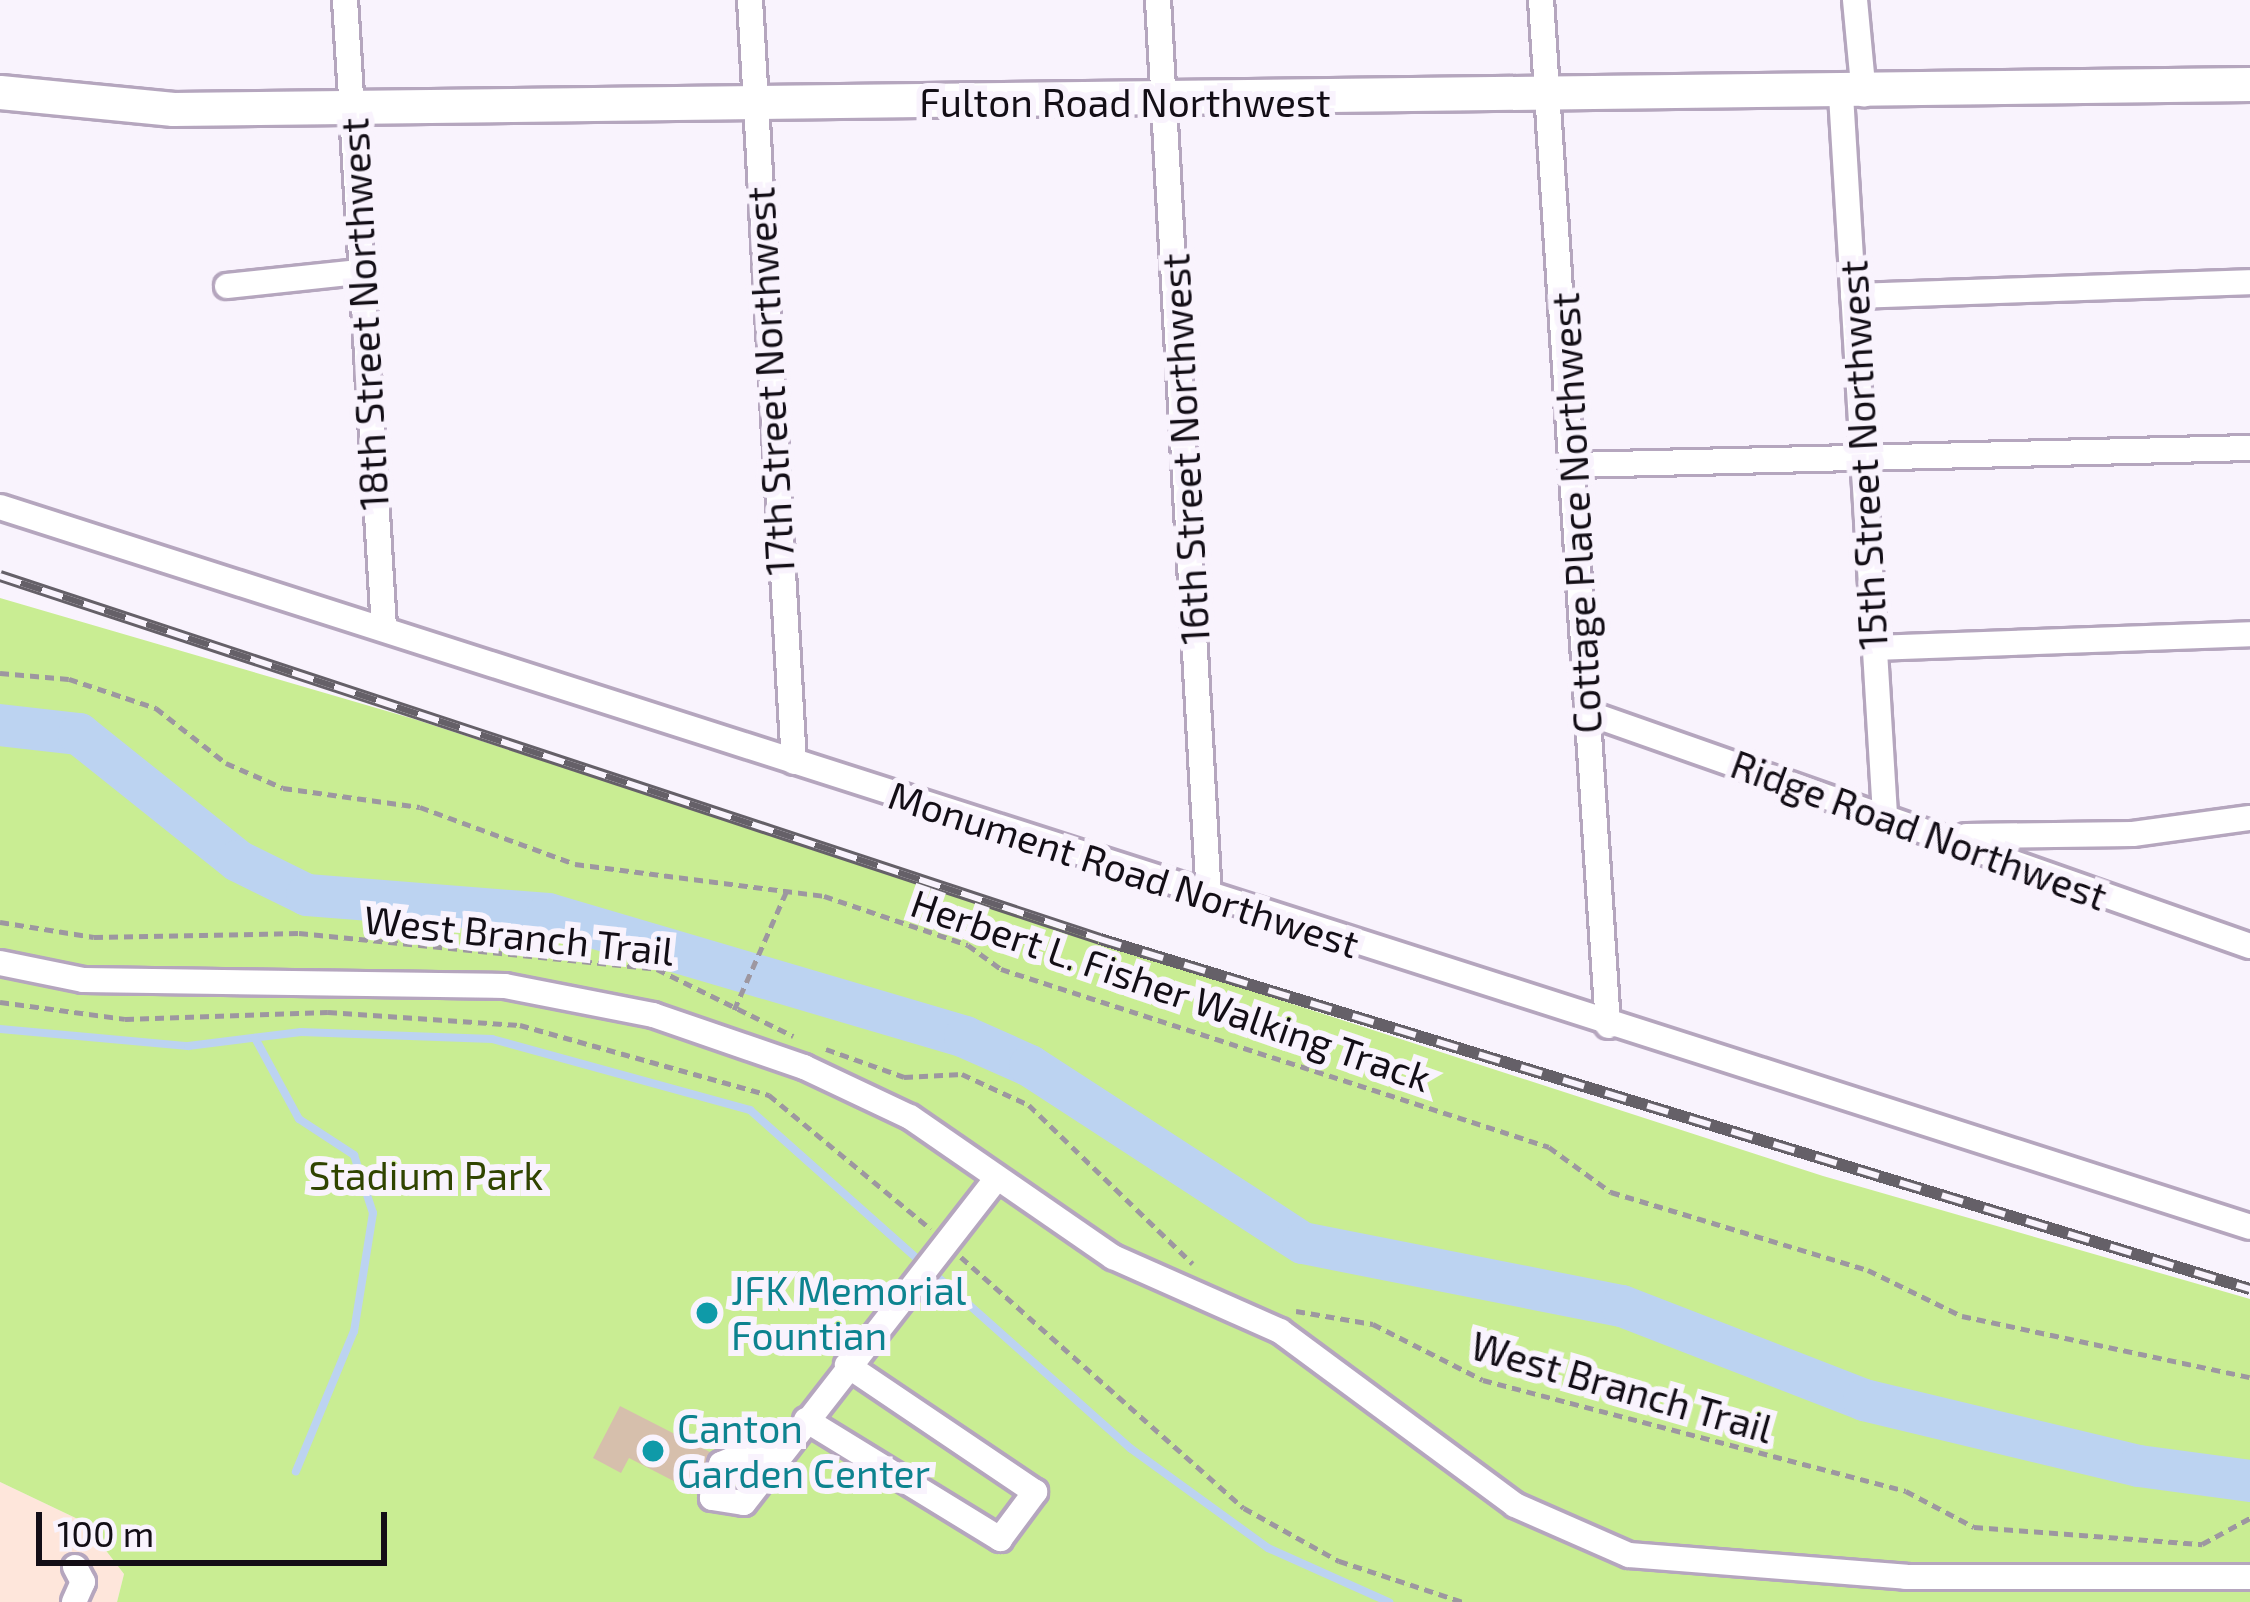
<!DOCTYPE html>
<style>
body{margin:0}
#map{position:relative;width:2250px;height:1602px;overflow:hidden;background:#f9f3fd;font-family:"Exo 2",sans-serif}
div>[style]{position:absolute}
.medical>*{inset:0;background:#fee6db}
.green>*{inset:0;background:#c9ed93}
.stream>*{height:8px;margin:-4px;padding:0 4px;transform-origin:4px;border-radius:4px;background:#bcd3f1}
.river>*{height:42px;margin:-21px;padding:0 21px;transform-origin:21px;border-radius:21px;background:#bcd3f1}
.building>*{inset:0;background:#d6bfac}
.path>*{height:4.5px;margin-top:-2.25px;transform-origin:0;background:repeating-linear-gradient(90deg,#9d97a0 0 9px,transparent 0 15px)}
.roads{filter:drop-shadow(3px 0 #b5a6be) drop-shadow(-3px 0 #b5a6be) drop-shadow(0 3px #b5a6be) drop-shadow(0 -3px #b5a6be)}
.minor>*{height:24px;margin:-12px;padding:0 12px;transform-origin:12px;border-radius:12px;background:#fff}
.major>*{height:33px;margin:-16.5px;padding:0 16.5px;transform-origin:16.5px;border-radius:16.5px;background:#fff}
.rail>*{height:12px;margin-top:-6px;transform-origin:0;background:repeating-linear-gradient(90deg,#f9f3fd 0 22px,#656068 0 44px);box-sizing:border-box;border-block:3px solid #656068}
.dots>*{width:33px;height:33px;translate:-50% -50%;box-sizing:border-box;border:6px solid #f9f3fd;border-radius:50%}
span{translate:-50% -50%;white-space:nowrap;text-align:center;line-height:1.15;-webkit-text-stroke:12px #f9f3fd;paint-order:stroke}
.street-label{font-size:39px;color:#130e16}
.park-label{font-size:39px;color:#304400}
.culture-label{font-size:39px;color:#0d838f}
.left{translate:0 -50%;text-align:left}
.scale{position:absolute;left:36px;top:1512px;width:351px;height:54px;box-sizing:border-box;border:6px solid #130e16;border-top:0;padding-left:15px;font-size:36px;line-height:42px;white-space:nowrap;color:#130e16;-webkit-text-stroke:9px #f9f3fd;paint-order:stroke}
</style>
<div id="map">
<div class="medical">
<div style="clip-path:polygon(0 1482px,84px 1522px,124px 1574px,117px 1602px,0 1602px)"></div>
</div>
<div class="green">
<div style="clip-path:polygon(0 598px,414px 719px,1823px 1176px,2250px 1299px,2250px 1602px,117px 1602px,124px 1574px,84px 1522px,0 1482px)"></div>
</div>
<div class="stream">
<div style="left:0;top:1029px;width:189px;rotate:5.2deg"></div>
<div style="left:188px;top:1046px;width:114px;rotate:-7.1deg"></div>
<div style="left:301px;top:1032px;width:191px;rotate:2.1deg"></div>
<div style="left:492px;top:1039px;width:268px;rotate:15.4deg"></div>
<div style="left:750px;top:1110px;width:509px;rotate:41.65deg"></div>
<div style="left:1130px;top:1448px;width:170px;rotate:35.9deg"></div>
<div style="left:1268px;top:1548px;width:133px;rotate:24.1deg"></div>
<div style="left:255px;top:1038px;width:92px;rotate:61.5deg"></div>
<div style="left:299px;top:1119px;width:66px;rotate:33.2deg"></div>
<div style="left:354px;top:1155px;width:61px;rotate:71.9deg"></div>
<div style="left:373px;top:1213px;width:120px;rotate:99.1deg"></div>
<div style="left:354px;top:1331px;width:152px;rotate:112.5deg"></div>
</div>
<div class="river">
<div style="left:0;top:725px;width:80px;rotate:6.5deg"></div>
<div style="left:79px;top:734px;width:203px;rotate:38.6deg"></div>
<div style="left:238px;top:861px;width:77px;rotate:26.2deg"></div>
<div style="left:307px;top:895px;width:242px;rotate:4.5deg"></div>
<div style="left:548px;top:914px;width:435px;rotate:16.4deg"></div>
<div style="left:965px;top:1037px;width:71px;rotate:24deg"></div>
<div style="left:1030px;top:1066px;width:325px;rotate:33deg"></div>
<div style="left:1303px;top:1243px;width:325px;rotate:11.2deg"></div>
<div style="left:1622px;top:1306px;width:260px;rotate:21.2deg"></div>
<div style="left:1864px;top:1400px;width:283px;rotate:13.5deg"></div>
<div style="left:2139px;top:1466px;width:112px;rotate:7.7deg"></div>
</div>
<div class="building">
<div style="clip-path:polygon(620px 1406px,710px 1452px,693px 1491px,629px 1458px,621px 1473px,593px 1458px)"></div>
</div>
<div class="path">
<div style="left:0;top:673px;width:69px;rotate:5deg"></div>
<div style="left:69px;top:679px;width:92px;rotate:18.4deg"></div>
<div style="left:156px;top:708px;width:89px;rotate:38.2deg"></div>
<div style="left:226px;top:763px;width:62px;rotate:23.7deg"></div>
<div style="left:283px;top:788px;width:138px;rotate:7.9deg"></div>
<div style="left:420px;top:807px;width:165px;rotate:20.2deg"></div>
<div style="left:575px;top:864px;width:251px;rotate:7.3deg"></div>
<div style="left:824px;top:896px;width:152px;rotate:18.8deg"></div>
<div style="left:968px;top:945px;width:41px;rotate:36deg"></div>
<div style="left:1001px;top:969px;width:576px;rotate:17.99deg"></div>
<div style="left:1549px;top:1147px;width:77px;rotate:36deg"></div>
<div style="left:1611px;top:1192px;width:269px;rotate:16.9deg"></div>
<div style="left:1868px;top:1270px;width:105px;rotate:26.1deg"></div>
<div style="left:1962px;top:1316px;width:294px;rotate:12deg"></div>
<div style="left:0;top:922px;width:95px;rotate:9.1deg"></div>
<div style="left:94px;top:937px;width:205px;rotate:-1.1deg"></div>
<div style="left:299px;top:933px;width:360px;rotate:5.7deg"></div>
<div style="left:657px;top:969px;width:152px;rotate:26.2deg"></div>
<div style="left:0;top:1002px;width:126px;rotate:7.7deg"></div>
<div style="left:125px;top:1019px;width:203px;rotate:-2deg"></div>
<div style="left:328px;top:1012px;width:192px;rotate:3.9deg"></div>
<div style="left:520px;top:1025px;width:259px;rotate:15.7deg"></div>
<div style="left:769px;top:1095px;width:210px;rotate:39.6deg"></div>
<div style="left:734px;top:1010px;width:129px;rotate:-66.2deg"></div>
<div style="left:826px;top:1049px;width:83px;rotate:19.7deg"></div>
<div style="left:904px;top:1077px;width:58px;rotate:-3deg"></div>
<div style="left:962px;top:1074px;width:74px;rotate:24.8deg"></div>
<div style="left:1029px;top:1105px;width:228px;rotate:44.1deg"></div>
<div style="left:961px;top:1257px;width:378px;rotate:41.6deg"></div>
<div style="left:1244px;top:1508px;width:109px;rotate:29.2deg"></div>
<div style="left:1339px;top:1561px;width:131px;rotate:18.3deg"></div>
<div style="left:1296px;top:1311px;width:78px;rotate:9.6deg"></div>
<div style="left:1373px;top:1324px;width:123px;rotate:27deg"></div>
<div style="left:1483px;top:1380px;width:437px;rotate:14.7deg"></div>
<div style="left:1906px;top:1491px;width:77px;rotate:27.9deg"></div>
<div style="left:1974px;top:1527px;width:229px;rotate:4.3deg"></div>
<div style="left:2202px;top:1544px;width:55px;rotate:-28.4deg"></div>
</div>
<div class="roads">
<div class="minor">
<div style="left:345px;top:0;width:628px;rotate:86.44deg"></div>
<div style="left:750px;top:0;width:763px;rotate:86.7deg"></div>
<div style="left:1158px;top:0;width:898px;rotate:86.75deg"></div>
<div style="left:1541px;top:0;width:1028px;rotate:86.26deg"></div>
<div style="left:1855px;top:0;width:95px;rotate:84.6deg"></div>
<div style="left:1841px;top:95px;width:721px;rotate:86.5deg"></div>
<div style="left:227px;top:286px;width:133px;rotate:-6.1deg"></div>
<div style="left:1853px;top:296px;width:397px;rotate:-2deg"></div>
<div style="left:1574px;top:465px;width:676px;rotate:-1.44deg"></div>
<div style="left:0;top:507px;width:2362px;rotate:17.74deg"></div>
<div style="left:1874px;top:648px;width:376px;rotate:-2.1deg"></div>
<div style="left:1588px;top:713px;width:702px;rotate:19.39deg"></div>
<div style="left:1966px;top:836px;width:167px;rotate:-0.7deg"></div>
<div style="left:2133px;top:834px;width:118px;rotate:-7.8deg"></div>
<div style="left:0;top:963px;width:85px;rotate:11.6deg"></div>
<div style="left:83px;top:980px;width:422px;rotate:0.8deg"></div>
<div style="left:505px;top:986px;width:151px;rotate:11.1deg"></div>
<div style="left:653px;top:1015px;width:160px;rotate:19deg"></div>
<div style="left:804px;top:1067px;width:117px;rotate:25.3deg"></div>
<div style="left:910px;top:1117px;width:247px;rotate:34.6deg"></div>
<div style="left:1113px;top:1257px;width:183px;rotate:23.9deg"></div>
<div style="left:1280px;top:1331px;width:292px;rotate:36.5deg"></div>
<div style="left:1515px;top:1505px;width:124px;rotate:23.7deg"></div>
<div style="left:1629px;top:1555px;width:278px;rotate:4.5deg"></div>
<div style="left:1906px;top:1577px;width:344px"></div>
<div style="left:806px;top:1420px;width:228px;rotate:31.5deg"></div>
<div style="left:1000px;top:1539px;width:59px;rotate:-53.3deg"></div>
<div style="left:1035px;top:1492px;width:227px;rotate:-146deg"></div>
<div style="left:797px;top:1432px;width:82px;rotate:157.2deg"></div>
<div style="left:721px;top:1464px;width:35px;rotate:105deg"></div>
<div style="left:712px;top:1498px;width:32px;rotate:9deg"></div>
<div style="left:744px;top:1503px;width:412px;rotate:-52.1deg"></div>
<div style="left:74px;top:1602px;width:22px;rotate:-66deg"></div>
<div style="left:83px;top:1582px;width:17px;rotate:-118deg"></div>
</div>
<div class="major">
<div style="left:0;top:92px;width:174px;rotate:5.6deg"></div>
<div style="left:173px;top:109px;width:2077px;rotate:-0.69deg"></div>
</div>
</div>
<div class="rail">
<div style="left:0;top:576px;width:1158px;rotate:18.26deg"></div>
<div style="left:1100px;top:939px;width:1202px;rotate:16.93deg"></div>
</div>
<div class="dots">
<div style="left:707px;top:1313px;background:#0f9aa8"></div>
<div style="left:653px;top:1451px;background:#0f9aa8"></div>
</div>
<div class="street-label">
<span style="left:1125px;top:102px">Fulton Road Northwest</span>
<span style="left:364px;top:314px;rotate:-93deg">18th Street Northwest</span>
<span style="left:770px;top:381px;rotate:-93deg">17th Street Northwest</span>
<span style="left:1185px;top:449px;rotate:-93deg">16th Street Northwest</span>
<span style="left:1863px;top:455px;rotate:-93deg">15th Street Northwest</span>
<span style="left:1576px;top:513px;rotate:-93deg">Cottage Place Northwest</span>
<span style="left:1919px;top:830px;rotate:20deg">Ridge Road Northwest</span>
<span style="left:1124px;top:869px;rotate:18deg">Monument Road Northwest</span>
<span style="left:519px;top:935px;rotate:6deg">West Branch Trail</span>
<span style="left:1171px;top:990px;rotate:19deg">Herbert L. Fisher Walking Track</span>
<span style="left:1622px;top:1387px;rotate:16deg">West Branch Trail</span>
</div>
<div class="park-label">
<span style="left:426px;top:1175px">Stadium Park</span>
</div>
<div class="culture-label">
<span class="left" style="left:731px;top:1313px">JFK Memorial<br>Fountian</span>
<span class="left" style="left:677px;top:1451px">Canton<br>Garden Center</span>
</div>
<div class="scale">100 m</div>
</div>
